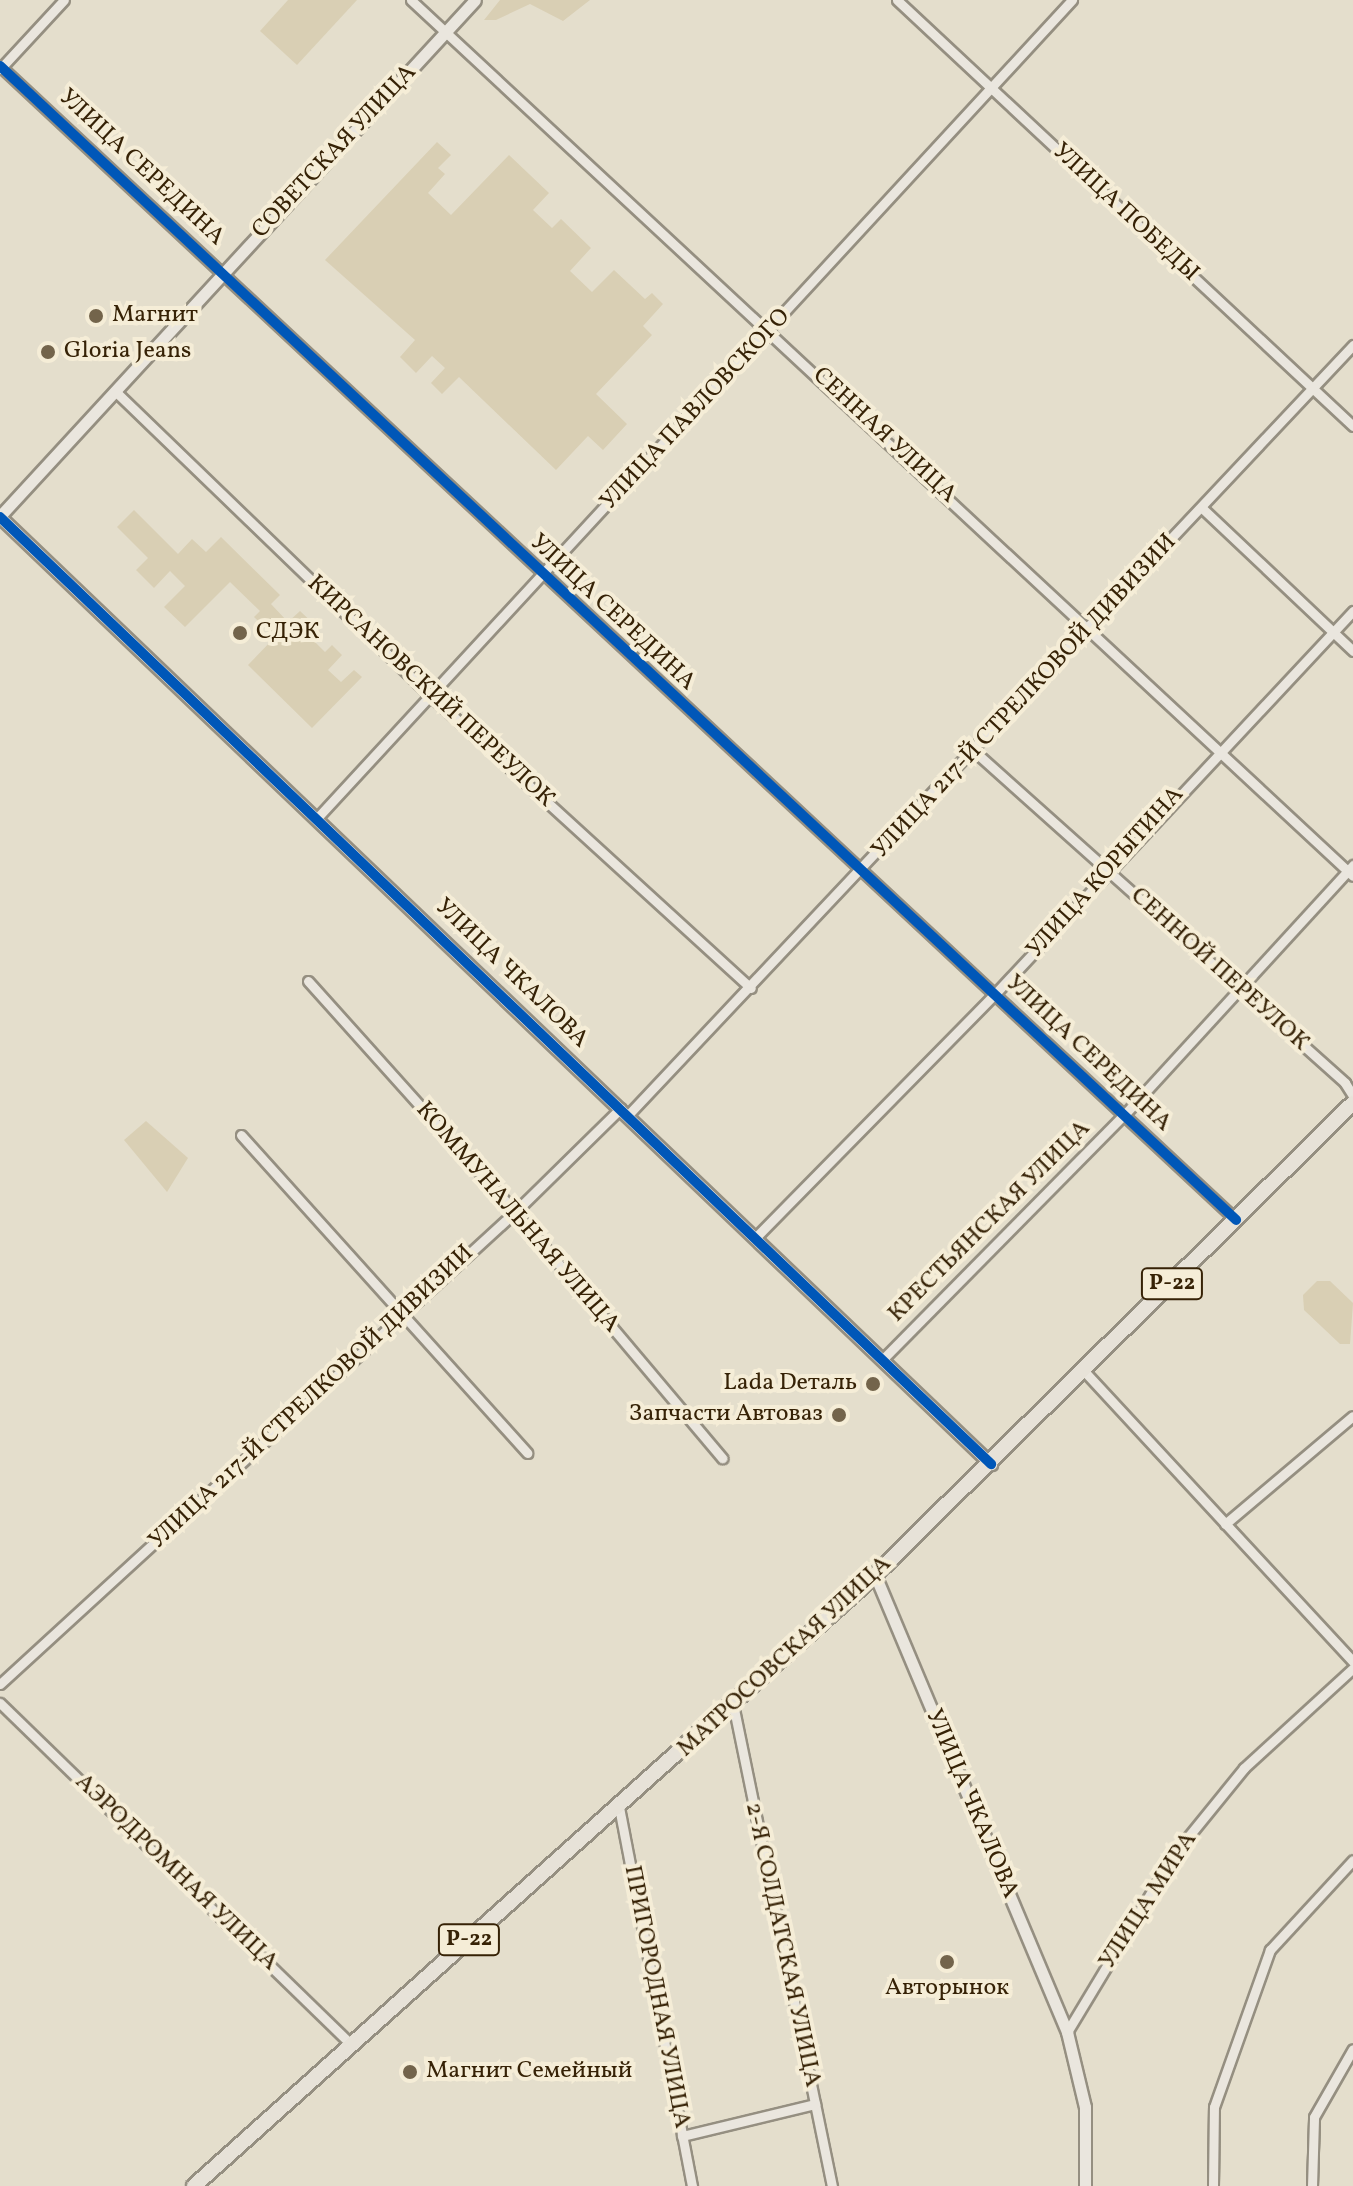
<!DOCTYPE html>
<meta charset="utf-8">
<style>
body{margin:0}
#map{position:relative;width:1353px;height:2186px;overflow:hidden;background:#e4decc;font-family:Vollkorn,serif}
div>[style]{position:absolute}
.green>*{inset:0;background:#d9cfb4}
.roads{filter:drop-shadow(2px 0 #958f81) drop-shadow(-2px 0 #958f81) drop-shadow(0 2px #958f81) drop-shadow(0 -2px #958f81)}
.minor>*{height:9px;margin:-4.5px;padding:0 4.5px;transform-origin:4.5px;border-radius:4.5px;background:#eae6de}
.tertiary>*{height:11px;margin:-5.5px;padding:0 5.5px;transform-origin:5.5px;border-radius:5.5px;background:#eae6de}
.trunk>*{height:14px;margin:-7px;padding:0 7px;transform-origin:7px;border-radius:7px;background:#e7e2d8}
.cycleway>*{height:10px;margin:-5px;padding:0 5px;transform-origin:5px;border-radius:5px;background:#0057b8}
.dots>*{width:22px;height:22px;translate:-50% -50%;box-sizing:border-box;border:4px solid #f5edd7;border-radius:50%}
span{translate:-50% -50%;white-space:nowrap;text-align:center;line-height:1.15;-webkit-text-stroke:8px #f5edd7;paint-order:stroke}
.shield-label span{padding:2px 6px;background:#f5edd7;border:2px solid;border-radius:6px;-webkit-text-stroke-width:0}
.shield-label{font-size:22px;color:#362206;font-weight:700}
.street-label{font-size:24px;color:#362206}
.poi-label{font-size:24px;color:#362206}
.left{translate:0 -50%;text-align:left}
.right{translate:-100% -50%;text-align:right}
</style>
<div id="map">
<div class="green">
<div style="clip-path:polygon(288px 0,357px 0,297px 65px,260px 31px)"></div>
<div style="clip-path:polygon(500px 0,590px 0,563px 21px,530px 4px,496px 20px,484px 20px)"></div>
<div style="clip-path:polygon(437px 142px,451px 155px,438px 168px,445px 174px,428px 193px,451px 215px,509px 155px,549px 193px,533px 210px,552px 228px,561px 219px,591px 248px,570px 271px,592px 292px,614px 270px,645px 299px,652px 293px,663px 304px,643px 326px,652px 335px,596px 394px,627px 424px,603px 450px,588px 436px,556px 470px,459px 377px,442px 394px,431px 383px,445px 368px,432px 356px,416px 373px,400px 357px,415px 340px,325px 260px)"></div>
<div style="clip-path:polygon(134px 510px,178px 554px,192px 539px,206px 552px,221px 537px,280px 595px,271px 604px,288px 622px,300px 611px,318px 628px,310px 637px,325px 652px,332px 645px,342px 655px,328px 670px,341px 682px,354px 670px,362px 677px,312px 728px,248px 665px,275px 637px,254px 617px,260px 611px,230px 582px,185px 627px,164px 607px,185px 586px,170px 571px,154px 588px,136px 570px,148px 558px,117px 527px)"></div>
<div style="clip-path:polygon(146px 1121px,188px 1158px,167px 1192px,124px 1140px)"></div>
<div style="clip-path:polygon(1317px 1281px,1330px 1281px,1353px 1303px,1350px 1344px,1340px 1344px,1304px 1310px,1303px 1295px)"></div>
</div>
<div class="roads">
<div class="minor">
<div style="left:411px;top:0;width:1286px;rotate:42.92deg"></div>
<div style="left:897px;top:0;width:624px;rotate:43.05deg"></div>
<div style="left:0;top:66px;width:1691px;rotate:43.03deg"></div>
<div style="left:0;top:69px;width:94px;rotate:-47.2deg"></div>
<div style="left:115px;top:391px;width:439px;rotate:44deg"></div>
<div style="left:431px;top:696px;width:433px;rotate:42.4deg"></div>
<div style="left:1202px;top:508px;width:208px;rotate:43.4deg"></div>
<div style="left:974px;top:751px;width:498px;rotate:41.8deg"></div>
<div style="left:1345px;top:1083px;width:15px;rotate:58deg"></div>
<div style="left:318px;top:817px;width:1112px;rotate:-47.3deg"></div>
<div style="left:308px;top:981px;width:310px;rotate:48.1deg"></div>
<div style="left:515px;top:1212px;width:322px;rotate:49.9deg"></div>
<div style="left:628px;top:1115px;width:1058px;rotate:-46.72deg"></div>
<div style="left:241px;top:1135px;width:428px;rotate:48deg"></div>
<div style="left:756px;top:1237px;width:339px;rotate:-45.5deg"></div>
<div style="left:994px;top:995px;width:526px;rotate:-46.93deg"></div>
<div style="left:883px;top:1359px;width:344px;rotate:-45.4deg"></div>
<div style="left:1125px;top:1114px;width:338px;rotate:-47.5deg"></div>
<div style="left:1085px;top:1372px;width:394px;rotate:47.2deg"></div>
<div style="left:1225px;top:1524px;width:167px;rotate:-40.2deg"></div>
<div style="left:0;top:1684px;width:699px;rotate:-42.51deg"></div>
<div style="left:515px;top:1212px;width:148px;rotate:-44.5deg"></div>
<div style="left:0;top:1703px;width:489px;rotate:44.2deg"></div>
<div style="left:733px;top:1704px;width:492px;rotate:78.4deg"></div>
<div style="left:619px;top:1807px;width:386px;rotate:79.1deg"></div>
<div style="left:1067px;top:2032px;width:209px;rotate:-58.9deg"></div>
<div style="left:1175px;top:1853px;width:109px;rotate:-50.9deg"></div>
<div style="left:1244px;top:1768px;width:148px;rotate:-42.5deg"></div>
<div style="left:682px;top:2136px;width:137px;rotate:-13.5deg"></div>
<div style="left:1213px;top:2186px;width:79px;rotate:-89.3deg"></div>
<div style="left:1214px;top:2107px;width:167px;rotate:-70.4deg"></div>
<div style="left:1270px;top:1950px;width:122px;rotate:-47.3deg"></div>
<div style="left:1312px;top:2186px;width:69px;rotate:-88.3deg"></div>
<div style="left:1314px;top:2117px;width:78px;rotate:-60.2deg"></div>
</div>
<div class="tertiary">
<div style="left:0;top:516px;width:701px;rotate:-47.37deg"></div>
<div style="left:0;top:517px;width:1371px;rotate:43.7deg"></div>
<div style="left:875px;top:1575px;width:496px;rotate:67.2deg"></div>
<div style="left:1067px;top:2032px;width:77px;rotate:76.5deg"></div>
<div style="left:1085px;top:2107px;width:79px;rotate:90deg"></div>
</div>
<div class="trunk">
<div style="left:194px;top:2186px;width:915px;rotate:-41.9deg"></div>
<div style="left:875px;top:1575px;width:672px;rotate:-44.64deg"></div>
</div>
</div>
<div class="cycleway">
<div style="left:0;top:66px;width:1691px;rotate:43.03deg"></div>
<div style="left:0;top:517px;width:1371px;rotate:43.7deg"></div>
</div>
<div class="dots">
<div style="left:96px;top:316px;background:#73644b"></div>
<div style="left:48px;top:352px;background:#73644b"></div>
<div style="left:240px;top:633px;background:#73644b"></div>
<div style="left:873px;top:1384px;background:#73644b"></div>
<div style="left:839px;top:1415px;background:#73644b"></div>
<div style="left:947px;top:1962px;background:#73644b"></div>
<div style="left:410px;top:2072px;background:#73644b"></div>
</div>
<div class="shield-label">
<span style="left:1172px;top:1284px">Р-22</span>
<span style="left:469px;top:1940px">Р-22</span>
</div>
<div class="street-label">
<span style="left:335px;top:152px;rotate:-47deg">СОВЕТСКАЯ УЛИЦА</span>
<span style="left:141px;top:168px;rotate:43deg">УЛИЦА СЕРЕДИНА</span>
<span style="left:1125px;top:213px;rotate:43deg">УЛИЦА ПОБЕДЫ</span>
<span style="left:696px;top:410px;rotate:-47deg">УЛИЦА ПАВЛОВСКОГО</span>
<span style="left:884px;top:436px;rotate:43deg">СЕННАЯ УЛИЦА</span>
<span style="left:612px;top:613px;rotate:43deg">УЛИЦА СЕРЕДИНА</span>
<span style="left:430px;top:692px;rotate:43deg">КИРСАНОВСКИЙ ПЕРЕУЛОК</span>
<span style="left:1025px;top:697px;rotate:-47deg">УЛИЦА 217-Й СТРЕЛКОВОЙ ДИВИЗИИ</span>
<span style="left:1106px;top:873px;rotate:-48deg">УЛИЦА КОРЫТИНА</span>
<span style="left:1219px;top:970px;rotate:42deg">СЕННОЙ ПЕРЕУЛОК</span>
<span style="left:511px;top:974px;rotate:44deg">УЛИЦА ЧКАЛОВА</span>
<span style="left:1088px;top:1054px;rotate:43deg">УЛИЦА СЕРЕДИНА</span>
<span style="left:517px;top:1218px;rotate:49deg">КОММУНАЛЬНАЯ УЛИЦА</span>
<span style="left:990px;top:1222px;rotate:-45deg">КРЕСТЬЯНСКАЯ УЛИЦА</span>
<span style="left:312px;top:1398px;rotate:-43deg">УЛИЦА 217-Й СТРЕЛКОВОЙ ДИВИЗИИ</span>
<span style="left:785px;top:1657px;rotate:-43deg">МАТРОСОВСКАЯ УЛИЦА</span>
<span style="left:971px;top:1804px;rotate:67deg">УЛИЦА ЧКАЛОВА</span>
<span style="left:176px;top:1873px;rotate:44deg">АЭРОДРОМНАЯ УЛИЦА</span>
<span style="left:1149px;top:1901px;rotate:-57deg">УЛИЦА МИРА</span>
<span style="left:782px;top:1945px;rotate:78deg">2-Я СОЛДАТСКАЯ УЛИЦА</span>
<span style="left:656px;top:1997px;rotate:79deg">ПРИГОРОДНАЯ УЛИЦА</span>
</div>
<div class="poi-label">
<span class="left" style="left:112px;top:316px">Магнит</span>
<span class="left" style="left:64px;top:352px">Gloria Jeans</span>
<span class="left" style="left:256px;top:633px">СДЭК</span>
<span class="right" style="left:857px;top:1384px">Lada Dеталь</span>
<span class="right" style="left:823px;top:1415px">Запчасти Автоваз</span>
<span style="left:947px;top:1989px">Авторынок</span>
<span class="left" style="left:426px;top:2072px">Магнит Семейный</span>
</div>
</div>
